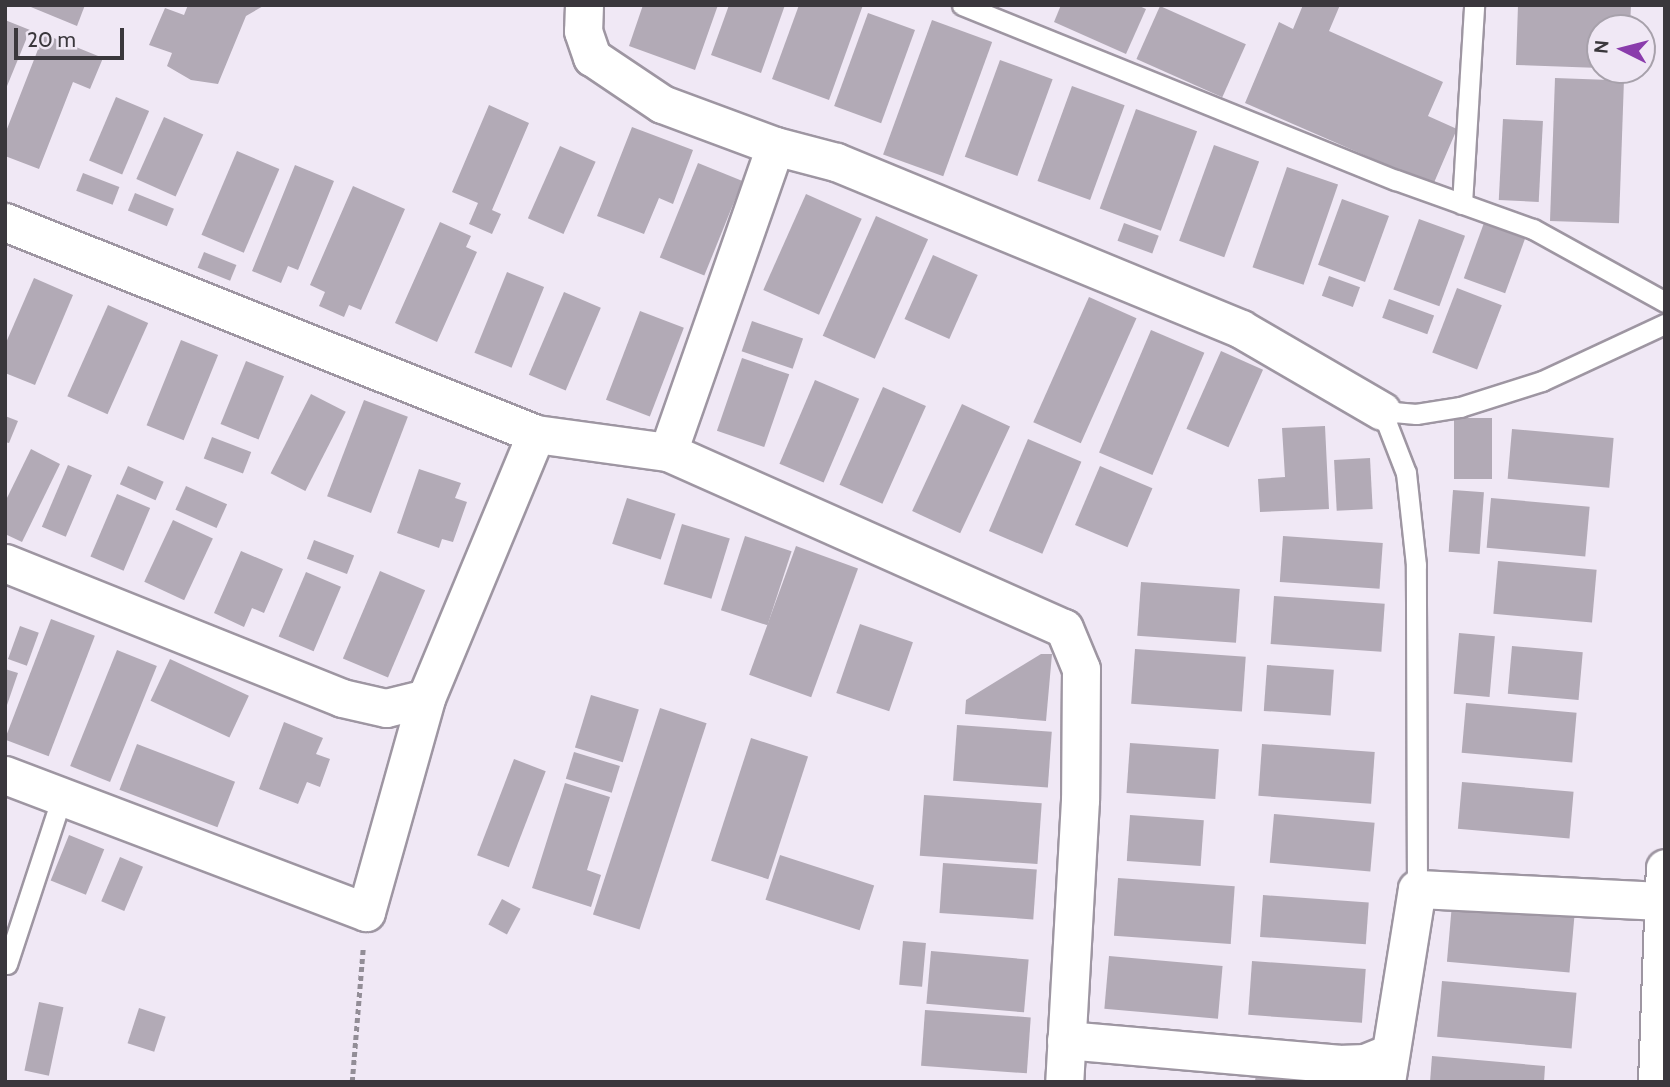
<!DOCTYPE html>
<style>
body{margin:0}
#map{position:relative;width:1670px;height:1087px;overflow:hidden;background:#f0e8f5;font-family:Cabin,sans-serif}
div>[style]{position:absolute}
.building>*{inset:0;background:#b2aab6;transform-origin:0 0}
.path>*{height:4.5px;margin-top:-2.25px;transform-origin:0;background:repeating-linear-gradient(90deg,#928d96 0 5px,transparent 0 8.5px)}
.roads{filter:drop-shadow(2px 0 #9e96a2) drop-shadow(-2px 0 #9e96a2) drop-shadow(0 2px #9e96a2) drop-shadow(0 -2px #9e96a2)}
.service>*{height:19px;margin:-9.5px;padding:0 9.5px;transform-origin:9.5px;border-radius:9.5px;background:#fff}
.minor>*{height:37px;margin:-18.5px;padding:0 18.5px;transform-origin:18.5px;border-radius:18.5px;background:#fff}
span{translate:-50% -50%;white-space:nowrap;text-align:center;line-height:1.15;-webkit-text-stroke:7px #f0e8f5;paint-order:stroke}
.frame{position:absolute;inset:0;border:7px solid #3a373c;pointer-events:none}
.north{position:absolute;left:1586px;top:14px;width:70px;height:70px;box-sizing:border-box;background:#f0e8f5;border:2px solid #a7a1ab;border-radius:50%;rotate:276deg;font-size:19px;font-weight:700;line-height:28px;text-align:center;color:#3a373c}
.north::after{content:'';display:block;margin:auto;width:24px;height:32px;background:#8a3cac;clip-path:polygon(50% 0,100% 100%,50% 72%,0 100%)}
.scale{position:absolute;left:14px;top:28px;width:110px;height:32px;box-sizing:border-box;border:4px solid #3a373c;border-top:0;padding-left:9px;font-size:21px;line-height:24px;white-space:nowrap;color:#3a373c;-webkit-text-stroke:5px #f0e8f5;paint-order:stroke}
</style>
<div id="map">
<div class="building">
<div style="clip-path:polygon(26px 5px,85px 5px,77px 26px)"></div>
<div style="clip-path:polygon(188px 5px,265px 5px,246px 16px,218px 84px,191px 80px,167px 66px,172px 53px,149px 45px,165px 8px,184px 15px)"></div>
<div style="clip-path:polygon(643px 5px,718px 5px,695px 70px,629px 46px)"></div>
<div style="clip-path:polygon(729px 5px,785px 5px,761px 73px,711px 55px)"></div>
<div style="clip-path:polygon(799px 5px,863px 5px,829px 100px,772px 79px)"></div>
<div style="clip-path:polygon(1061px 5px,1137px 5px,1146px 9px,1126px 54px,1054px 22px)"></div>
<div style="clip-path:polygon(1303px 5px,1340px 5px,1329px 31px,1443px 82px,1428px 116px,1457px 129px,1433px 185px,1245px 103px,1279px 22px,1293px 29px)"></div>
<div style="clip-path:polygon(1518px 5px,1631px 5px,1630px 28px,1600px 28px,1600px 68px,1516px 65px)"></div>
<div style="left:1160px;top:6px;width:94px;height:58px;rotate:24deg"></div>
<div style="left:868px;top:13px;width:50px;height:99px;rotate:20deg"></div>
<div style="clip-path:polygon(5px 20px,30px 30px,5px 91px)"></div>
<div style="left:932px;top:20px;width:64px;height:143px;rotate:20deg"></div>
<div style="clip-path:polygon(44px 34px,103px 58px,90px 89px,73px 82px,39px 169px,5px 156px,5px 134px)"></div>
<div style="left:1000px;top:60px;width:56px;height:103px;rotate:20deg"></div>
<div style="left:1555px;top:78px;width:69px;height:143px;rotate:2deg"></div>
<div style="left:1072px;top:86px;width:56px;height:101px;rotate:20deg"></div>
<div style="left:116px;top:97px;width:36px;height:69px;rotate:23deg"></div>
<div style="clip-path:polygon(489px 105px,529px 123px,492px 210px,501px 214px,492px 234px,469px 224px,478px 203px,452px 192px)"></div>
<div style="left:1136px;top:109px;width:65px;height:106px;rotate:20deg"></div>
<div style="left:164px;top:117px;width:43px;height:68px;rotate:24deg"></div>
<div style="left:1503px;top:119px;width:40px;height:81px;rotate:3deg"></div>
<div style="clip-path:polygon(632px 127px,693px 150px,673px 204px,659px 198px,644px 234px,597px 216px)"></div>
<div style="left:1214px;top:145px;width:48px;height:102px;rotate:20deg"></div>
<div style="left:560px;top:146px;width:39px;height:79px;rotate:24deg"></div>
<div style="left:237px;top:151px;width:46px;height:91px;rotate:23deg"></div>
<div style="left:698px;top:163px;width:48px;height:102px;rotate:22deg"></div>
<div style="clip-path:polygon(295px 165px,334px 181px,298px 270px,288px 266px,281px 283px,252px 271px)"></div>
<div style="left:1287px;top:167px;width:54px;height:106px;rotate:19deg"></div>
<div style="left:83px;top:173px;width:39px;height:19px;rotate:21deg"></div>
<div style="clip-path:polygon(353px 186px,405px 209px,361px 310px,349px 305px,344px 317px,319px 306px,325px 292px,310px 285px)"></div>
<div style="left:135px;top:193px;width:42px;height:19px;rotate:22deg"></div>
<div style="left:806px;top:194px;width:61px;height:105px;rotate:24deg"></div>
<div style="left:1342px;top:199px;width:50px;height:70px;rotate:20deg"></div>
<div style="left:876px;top:216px;width:57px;height:131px;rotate:24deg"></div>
<div style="left:1419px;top:219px;width:49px;height:75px;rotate:20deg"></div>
<div style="left:1485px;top:220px;width:44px;height:62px;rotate:20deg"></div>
<div style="clip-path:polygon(440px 222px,471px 236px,466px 247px,477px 252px,437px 342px,395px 323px)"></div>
<div style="left:1124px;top:223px;width:37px;height:19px;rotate:20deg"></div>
<div style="left:204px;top:252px;width:35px;height:17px;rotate:22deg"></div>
<div style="left:933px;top:255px;width:49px;height:70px;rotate:24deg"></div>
<div style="left:507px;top:272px;width:40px;height:87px;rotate:22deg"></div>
<div style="left:1329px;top:276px;width:33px;height:21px;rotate:20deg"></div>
<div style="clip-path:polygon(34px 278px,73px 295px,35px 385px,5px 373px,5px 345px)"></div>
<div style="left:1457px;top:288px;width:48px;height:69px;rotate:21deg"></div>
<div style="left:564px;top:292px;width:40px;height:90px;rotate:23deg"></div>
<div style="left:1089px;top:297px;width:52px;height:137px;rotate:24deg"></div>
<div style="left:1389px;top:299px;width:48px;height:20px;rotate:20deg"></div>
<div style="left:108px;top:305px;width:44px;height:100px;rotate:24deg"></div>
<div style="left:640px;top:311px;width:47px;height:95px;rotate:21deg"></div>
<div style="left:752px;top:321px;width:54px;height:32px;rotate:19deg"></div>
<div style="left:1151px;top:330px;width:58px;height:133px;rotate:23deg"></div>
<div style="left:181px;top:340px;width:40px;height:92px;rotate:22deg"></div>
<div style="left:1221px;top:351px;width:46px;height:85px;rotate:24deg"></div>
<div style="left:742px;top:358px;width:50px;height:77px;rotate:19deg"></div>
<div style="left:246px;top:361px;width:41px;height:68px;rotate:22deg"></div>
<div style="left:815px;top:380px;width:48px;height:91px;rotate:23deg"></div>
<div style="left:883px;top:387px;width:47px;height:107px;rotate:24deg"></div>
<div style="left:311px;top:394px;width:39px;height:89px;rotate:27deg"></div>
<div style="left:364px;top:400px;width:47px;height:103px;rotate:21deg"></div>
<div style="left:962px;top:404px;width:53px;height:118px;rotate:25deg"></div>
<div style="clip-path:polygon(5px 416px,18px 421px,9px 443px,5px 442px)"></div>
<div style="left:1454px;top:418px;width:38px;height:61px"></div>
<div style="clip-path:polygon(1325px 426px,1329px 509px,1260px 512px,1258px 479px,1285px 477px,1282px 428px)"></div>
<div style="left:1512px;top:429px;width:102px;height:50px;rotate:5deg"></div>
<div style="left:212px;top:437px;width:42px;height:23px;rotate:21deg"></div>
<div style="left:1028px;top:439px;width:58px;height:100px;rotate:23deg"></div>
<div style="clip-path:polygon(31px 449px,60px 464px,22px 542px,5px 534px,5px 502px)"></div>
<div style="left:1370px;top:458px;width:51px;height:36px;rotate:87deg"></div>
<div style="left:68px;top:465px;width:26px;height:67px;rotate:23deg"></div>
<div style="left:128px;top:466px;width:39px;height:20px;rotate:24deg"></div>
<div style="left:1100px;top:466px;width:57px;height:64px;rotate:23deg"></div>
<div style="clip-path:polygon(419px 469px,461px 483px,455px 498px,467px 502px,453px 542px,442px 539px,439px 548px,397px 533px)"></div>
<div style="left:186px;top:486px;width:45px;height:26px;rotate:24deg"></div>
<div style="left:1453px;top:490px;width:31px;height:62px;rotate:4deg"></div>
<div style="left:117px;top:494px;width:36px;height:68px;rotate:23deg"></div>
<div style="left:627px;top:498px;width:51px;height:48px;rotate:18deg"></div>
<div style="left:1491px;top:498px;width:99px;height:50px;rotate:5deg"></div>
<div style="left:173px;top:520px;width:44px;height:68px;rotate:25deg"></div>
<div style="left:682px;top:524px;width:50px;height:63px;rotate:17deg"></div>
<div style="left:745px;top:536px;width:49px;height:78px;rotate:18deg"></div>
<div style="left:1283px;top:536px;width:100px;height:46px;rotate:4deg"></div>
<div style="left:314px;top:540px;width:43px;height:20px;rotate:21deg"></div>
<div style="left:796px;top:546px;width:66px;height:137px;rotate:20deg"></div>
<div style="clip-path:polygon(241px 551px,283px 569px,264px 613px,252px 608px,244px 627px,214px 613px)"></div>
<div style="left:1498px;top:561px;width:99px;height:53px;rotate:5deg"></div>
<div style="left:380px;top:571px;width:49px;height:95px;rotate:23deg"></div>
<div style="left:306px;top:572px;width:38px;height:70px;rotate:23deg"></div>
<div style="left:1141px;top:582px;width:99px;height:54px;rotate:4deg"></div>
<div style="left:1274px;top:596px;width:111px;height:48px;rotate:4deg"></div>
<div style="left:51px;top:619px;width:47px;height:129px;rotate:21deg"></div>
<div style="left:860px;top:624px;width:56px;height:73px;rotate:19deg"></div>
<div style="left:20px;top:626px;width:20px;height:35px;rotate:20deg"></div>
<div style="left:1459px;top:633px;width:36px;height:61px;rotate:5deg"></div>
<div style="left:1512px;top:646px;width:71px;height:48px;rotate:5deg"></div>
<div style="left:1135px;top:649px;width:111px;height:55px;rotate:4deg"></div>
<div style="left:117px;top:650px;width:43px;height:125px;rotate:22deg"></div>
<div style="clip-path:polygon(1041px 654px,1052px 654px,1046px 721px,965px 714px,966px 700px)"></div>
<div style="left:170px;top:659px;width:87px;height:46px;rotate:25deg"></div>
<div style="left:1267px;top:665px;width:67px;height:46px;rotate:4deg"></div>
<div style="clip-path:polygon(5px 669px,18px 673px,6px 708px,5px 708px)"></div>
<div style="left:591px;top:695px;width:50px;height:55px;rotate:17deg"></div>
<div style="left:1466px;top:703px;width:111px;height:50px;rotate:5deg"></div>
<div style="left:660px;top:708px;width:49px;height:217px;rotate:18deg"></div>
<div style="clip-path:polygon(284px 722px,323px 738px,316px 754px,330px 759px,320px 787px,307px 782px,298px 804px,259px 789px)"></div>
<div style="left:957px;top:725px;width:95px;height:56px;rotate:4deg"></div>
<div style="left:751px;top:738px;width:60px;height:129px;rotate:18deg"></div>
<div style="left:1130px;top:743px;width:89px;height:50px;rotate:4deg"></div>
<div style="left:137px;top:744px;width:105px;height:49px;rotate:21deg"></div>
<div style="left:1262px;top:744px;width:113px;height:52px;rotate:4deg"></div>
<div style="left:574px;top:752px;width:48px;height:28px;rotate:17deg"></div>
<div style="left:514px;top:759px;width:34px;height:103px;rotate:21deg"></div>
<div style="left:1462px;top:782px;width:112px;height:47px;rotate:5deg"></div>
<div style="clip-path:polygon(565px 783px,610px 797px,587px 870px,601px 875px,591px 907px,532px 888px)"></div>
<div style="left:924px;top:795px;width:118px;height:61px;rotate:4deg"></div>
<div style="left:1274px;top:814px;width:101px;height:49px;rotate:5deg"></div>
<div style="left:1130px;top:815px;width:74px;height:46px;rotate:4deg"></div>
<div style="left:69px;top:835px;width:38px;height:49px;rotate:22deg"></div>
<div style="left:780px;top:855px;width:99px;height:47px;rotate:18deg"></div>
<div style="left:120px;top:857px;width:25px;height:48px;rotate:23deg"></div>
<div style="left:943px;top:863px;width:94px;height:50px;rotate:4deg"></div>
<div style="left:1118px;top:878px;width:117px;height:58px;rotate:4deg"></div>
<div style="left:1263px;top:895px;width:106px;height:42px;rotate:4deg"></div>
<div style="left:502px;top:899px;width:21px;height:29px;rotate:28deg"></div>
<div style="left:1452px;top:904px;width:123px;height:58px;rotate:5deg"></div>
<div style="left:903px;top:941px;width:23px;height:44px;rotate:5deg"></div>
<div style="left:931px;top:951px;width:98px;height:53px;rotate:5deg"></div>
<div style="left:1109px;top:956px;width:114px;height:53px;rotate:5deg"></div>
<div style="left:1252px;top:961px;width:114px;height:54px;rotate:4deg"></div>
<div style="left:1442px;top:981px;width:135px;height:56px;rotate:5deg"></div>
<div style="left:39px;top:1002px;width:25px;height:70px;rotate:12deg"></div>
<div style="left:139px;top:1008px;width:28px;height:37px;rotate:18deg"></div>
<div style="left:925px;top:1010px;width:106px;height:56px;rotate:4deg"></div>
<div style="clip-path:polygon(1432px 1056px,1545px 1066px,1544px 1082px,1430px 1082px)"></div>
<div style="clip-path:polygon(1257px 1064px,1376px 1082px,1255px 1082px)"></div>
</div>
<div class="path">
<div style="left:352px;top:1082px;width:135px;rotate:-85.3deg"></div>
</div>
<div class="roads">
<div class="service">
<div style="left:962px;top:5px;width:468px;rotate:22deg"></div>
<div style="left:1396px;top:180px;width:145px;rotate:19.7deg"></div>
<div style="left:1533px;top:229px;width:151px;rotate:28.9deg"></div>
<div style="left:1462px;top:204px;width:199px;rotate:-86.5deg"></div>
<div style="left:1417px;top:889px;width:324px;rotate:-90.2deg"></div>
<div style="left:1416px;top:565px;width:93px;rotate:-96.2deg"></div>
<div style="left:1406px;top:473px;width:66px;rotate:-111.2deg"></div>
<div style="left:1382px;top:411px;width:34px;rotate:5deg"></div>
<div style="left:1416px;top:414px;width:45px;rotate:-9deg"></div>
<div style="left:1460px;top:407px;width:86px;rotate:-17.6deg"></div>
<div style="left:1542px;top:381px;width:136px;rotate:-24.9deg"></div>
<div style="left:7px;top:964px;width:176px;rotate:-71.8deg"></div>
</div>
<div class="minor">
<div style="left:584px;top:5px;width:26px;rotate:92deg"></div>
<div style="left:583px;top:31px;width:28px;rotate:71deg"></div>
<div style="left:592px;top:57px;width:84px;rotate:33.9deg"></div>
<div style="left:662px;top:104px;width:121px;rotate:20.4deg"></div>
<div style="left:775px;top:146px;width:63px;rotate:14.7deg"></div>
<div style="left:836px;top:162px;width:438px;rotate:22.4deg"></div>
<div style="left:1241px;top:329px;width:163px;rotate:30.2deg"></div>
<div style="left:5px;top:222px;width:572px;rotate:21.76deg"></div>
<div style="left:536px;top:434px;width:133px;rotate:7.8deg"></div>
<div style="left:668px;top:452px;width:433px;rotate:24deg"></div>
<div style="left:1064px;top:628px;width:44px;rotate:67.5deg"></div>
<div style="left:1081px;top:669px;width:131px;rotate:90.4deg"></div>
<div style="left:1080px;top:800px;width:282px;rotate:93.2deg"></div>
<div style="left:668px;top:452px;width:324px;rotate:-70.7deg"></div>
<div style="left:5px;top:563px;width:363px;rotate:21.8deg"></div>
<div style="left:342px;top:698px;width:45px;rotate:12.8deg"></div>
<div style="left:386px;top:708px;width:41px;rotate:-14deg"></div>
<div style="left:426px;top:698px;width:286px;rotate:-67.4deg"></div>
<div style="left:5px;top:775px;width:386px;rotate:20.8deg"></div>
<div style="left:366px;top:912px;width:222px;rotate:-74.3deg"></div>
<div style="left:1066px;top:1040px;width:273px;rotate:5deg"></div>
<div style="left:1338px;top:1064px;width:27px;rotate:-2deg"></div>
<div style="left:1365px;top:1063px;width:24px;rotate:-22deg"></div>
<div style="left:1386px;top:1082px;width:195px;rotate:-80.9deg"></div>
<div style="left:1417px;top:889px;width:246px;rotate:2.8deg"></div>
<div style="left:1657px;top:1082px;width:214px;rotate:-87.9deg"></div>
</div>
</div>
<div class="frame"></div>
<div class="north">N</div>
<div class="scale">20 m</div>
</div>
